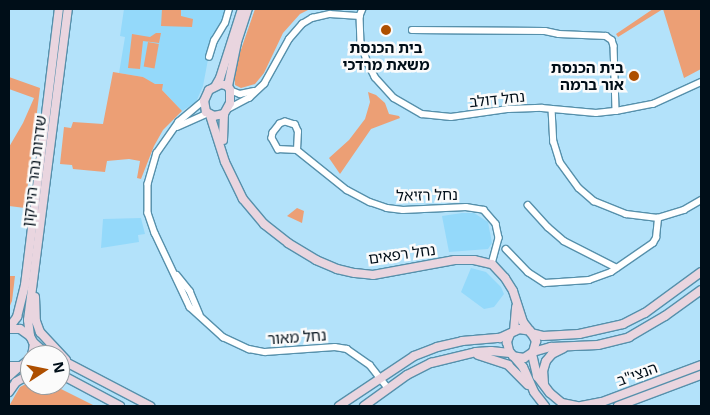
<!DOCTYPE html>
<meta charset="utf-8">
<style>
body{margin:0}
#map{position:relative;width:710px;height:415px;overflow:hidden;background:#b3e2fa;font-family:"Noto Sans","Noto Sans Hebrew",sans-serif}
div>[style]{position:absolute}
.built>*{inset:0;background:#94d9fa}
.green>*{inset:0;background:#ec9f75;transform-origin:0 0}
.roads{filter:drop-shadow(1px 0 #5690ab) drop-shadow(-1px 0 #5690ab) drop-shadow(0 1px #5690ab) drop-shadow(0 -1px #5690ab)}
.street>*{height:5.5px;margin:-2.75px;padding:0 2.75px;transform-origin:2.75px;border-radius:2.75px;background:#fff}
.secondary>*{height:8px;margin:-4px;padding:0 4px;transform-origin:4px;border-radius:4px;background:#e9d5df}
.dots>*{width:14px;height:14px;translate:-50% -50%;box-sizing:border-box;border:2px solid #fbfbfb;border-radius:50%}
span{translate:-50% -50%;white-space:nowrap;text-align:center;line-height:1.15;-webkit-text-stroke:5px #fbfbfb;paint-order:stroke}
.poi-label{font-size:15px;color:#000e18;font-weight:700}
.right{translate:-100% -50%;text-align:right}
.street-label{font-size:15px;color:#000e18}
.frame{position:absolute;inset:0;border:10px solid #000e18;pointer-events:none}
.north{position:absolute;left:20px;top:345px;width:50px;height:50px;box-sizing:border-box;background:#fbfbfb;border:1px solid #979ca0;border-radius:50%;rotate:79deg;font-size:14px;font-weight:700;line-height:20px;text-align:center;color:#000e18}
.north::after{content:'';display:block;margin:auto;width:18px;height:22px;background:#ae4f00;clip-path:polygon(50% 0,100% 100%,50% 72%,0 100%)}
</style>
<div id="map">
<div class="built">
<div style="clip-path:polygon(124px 9px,225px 9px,220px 28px,213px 33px,203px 86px,196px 102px,182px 111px,162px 90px,143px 77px,119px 73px,125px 37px,120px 36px)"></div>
<div style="clip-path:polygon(462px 213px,474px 213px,488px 222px,492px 243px,488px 249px,449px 252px,442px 216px)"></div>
<div style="clip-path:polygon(141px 218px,145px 234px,138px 235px,139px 242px,101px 248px,103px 219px)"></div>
<div style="clip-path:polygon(471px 268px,486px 272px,501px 287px,504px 294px,494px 307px,484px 309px,461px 292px)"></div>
</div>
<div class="green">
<div style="clip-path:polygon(162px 9px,181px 9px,181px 16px,193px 19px,192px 27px,161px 26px)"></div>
<div style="clip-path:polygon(255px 9px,308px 10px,300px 14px,283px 33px,264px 73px,255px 84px,241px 88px,235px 85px,234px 70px)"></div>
<div style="clip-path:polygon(653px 9px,701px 9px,701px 69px,684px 78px,663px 9px,618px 37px,616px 34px)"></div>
<div style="clip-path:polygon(156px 33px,161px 33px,159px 43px,143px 41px,140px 69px,128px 68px,132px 34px,150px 37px)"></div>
<div style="left:148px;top:42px;width:11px;height:25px;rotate:10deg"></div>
<div style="clip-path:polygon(113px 72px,143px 77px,155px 84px,163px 84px,162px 90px,182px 111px,163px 130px,154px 146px,141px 179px,137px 178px,140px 161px,129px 159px,107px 161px,105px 172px,73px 169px,72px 165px,60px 164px,64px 127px,71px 128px,73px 122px,103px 124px)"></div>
<div style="clip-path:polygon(9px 77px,40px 88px,25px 208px,9px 206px,9px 147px,23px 123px,34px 98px,9px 89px)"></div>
<div style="clip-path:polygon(368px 92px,376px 95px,385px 103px,389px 114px,399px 116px,400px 118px,371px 129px,340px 174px,329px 158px,349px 140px,365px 119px,370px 102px)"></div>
<div style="clip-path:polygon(297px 208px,304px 211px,302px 223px,287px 216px)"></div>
<div style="clip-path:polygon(9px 276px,15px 276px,12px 301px,9px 308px)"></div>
<div style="clip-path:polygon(30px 382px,30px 385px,53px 385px,95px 406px,9px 406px,20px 387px)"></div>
</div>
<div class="roads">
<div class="street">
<div style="left:363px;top:9px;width:8px;rotate:113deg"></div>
<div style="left:360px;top:16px;width:26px;rotate:88deg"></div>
<div style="left:361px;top:42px;width:22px;rotate:72deg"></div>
<div style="left:368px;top:63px;width:16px;rotate:63deg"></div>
<div style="left:375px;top:77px;width:28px;rotate:48deg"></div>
<div style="left:394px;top:98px;width:32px;rotate:30deg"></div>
<div style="left:422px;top:114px;width:29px;rotate:6deg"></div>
<div style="left:451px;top:117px;width:58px;rotate:-8deg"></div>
<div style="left:508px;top:109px;width:34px;rotate:-2deg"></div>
<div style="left:542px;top:108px;width:54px;rotate:5.3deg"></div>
<div style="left:596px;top:113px;width:20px;rotate:-6deg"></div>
<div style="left:616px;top:111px;width:38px;rotate:-11deg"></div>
<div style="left:653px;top:104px;width:53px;rotate:-24.6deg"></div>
<div style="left:412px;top:30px;width:133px;rotate:0.4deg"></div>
<div style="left:545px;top:31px;width:14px;rotate:12deg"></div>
<div style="left:559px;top:34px;width:47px;rotate:2.4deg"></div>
<div style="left:606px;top:36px;width:7px;rotate:34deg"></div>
<div style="left:612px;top:40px;width:6px;rotate:72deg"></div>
<div style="left:614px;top:46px;width:65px;rotate:88.2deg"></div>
<div style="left:209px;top:57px;width:17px;rotate:-73deg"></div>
<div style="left:214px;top:41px;width:21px;rotate:-59deg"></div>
<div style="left:225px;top:23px;width:15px;rotate:-74deg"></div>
<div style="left:230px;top:90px;width:11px;rotate:22deg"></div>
<div style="left:240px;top:94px;width:14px;rotate:-12deg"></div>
<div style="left:204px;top:101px;width:33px;rotate:140deg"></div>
<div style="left:179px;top:122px;width:38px;rotate:125deg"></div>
<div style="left:157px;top:153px;width:32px;rotate:106deg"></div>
<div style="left:148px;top:184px;width:29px;rotate:90deg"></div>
<div style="left:148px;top:213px;width:21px;rotate:71deg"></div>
<div style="left:155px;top:233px;width:82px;rotate:64.7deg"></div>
<div style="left:190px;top:307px;width:45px;rotate:42.3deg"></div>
<div style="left:223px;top:337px;width:29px;rotate:25deg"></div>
<div style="left:249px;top:349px;width:16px;rotate:11deg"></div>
<div style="left:265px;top:352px;width:70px;rotate:-4.1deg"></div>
<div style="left:335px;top:347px;width:12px;rotate:9deg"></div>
<div style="left:347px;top:349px;width:28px;rotate:35deg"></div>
<div style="left:370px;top:365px;width:29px;rotate:52deg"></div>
<div style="left:228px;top:109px;width:24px;rotate:-28deg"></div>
<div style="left:249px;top:98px;width:21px;rotate:-43deg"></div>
<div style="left:264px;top:84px;width:51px;rotate:-60.9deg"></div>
<div style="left:289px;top:39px;width:20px;rotate:-49deg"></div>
<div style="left:302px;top:24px;width:12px;rotate:-31deg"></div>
<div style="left:312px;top:18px;width:18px;rotate:-13deg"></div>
<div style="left:330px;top:14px;width:30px;rotate:4deg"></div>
<div style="left:552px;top:109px;width:33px;rotate:87deg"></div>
<div style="left:554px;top:142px;width:21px;rotate:73deg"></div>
<div style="left:560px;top:162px;width:32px;rotate:54deg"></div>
<div style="left:579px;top:188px;width:20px;rotate:41deg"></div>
<div style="left:594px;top:201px;width:35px;rotate:22deg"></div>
<div style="left:626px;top:214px;width:32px;rotate:7deg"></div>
<div style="left:658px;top:218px;width:27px;rotate:-17deg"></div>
<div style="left:684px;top:210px;width:20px;rotate:-30deg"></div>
<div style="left:177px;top:127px;width:34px;rotate:-24deg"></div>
<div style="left:297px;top:150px;width:18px;rotate:-87deg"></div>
<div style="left:298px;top:132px;width:8px;rotate:-113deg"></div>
<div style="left:295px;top:125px;width:10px;rotate:-163deg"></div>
<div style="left:285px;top:122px;width:5px;rotate:158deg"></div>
<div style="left:280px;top:124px;width:11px;rotate:128deg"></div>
<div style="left:273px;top:133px;width:5px;rotate:101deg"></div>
<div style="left:272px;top:138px;width:13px;rotate:61deg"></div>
<div style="left:278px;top:149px;width:19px;rotate:3deg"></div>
<div style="left:297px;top:150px;width:64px;rotate:38.7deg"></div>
<div style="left:347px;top:190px;width:26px;rotate:28deg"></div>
<div style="left:370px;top:202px;width:18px;rotate:19deg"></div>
<div style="left:387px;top:208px;width:16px;rotate:7deg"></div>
<div style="left:403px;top:210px;width:63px;rotate:-2.7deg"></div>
<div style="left:466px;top:207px;width:18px;rotate:9deg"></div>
<div style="left:484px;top:210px;width:18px;rotate:49deg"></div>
<div style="left:496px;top:224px;width:14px;rotate:78deg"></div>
<div style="left:499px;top:238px;width:27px;rotate:105deg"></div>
<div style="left:528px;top:205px;width:30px;rotate:48deg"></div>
<div style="left:548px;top:227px;width:21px;rotate:41deg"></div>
<div style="left:564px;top:241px;width:59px;rotate:27deg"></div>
<div style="left:506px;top:249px;width:32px;rotate:46deg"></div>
<div style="left:528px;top:272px;width:20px;rotate:33deg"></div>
<div style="left:545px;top:283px;width:44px;rotate:-3.9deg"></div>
<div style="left:589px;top:280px;width:23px;rotate:-20deg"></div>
<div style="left:611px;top:272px;width:51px;rotate:-34.6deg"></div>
<div style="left:653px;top:243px;width:6px;rotate:-59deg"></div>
<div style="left:656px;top:238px;width:20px;rotate:-84deg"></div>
<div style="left:177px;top:275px;width:21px;rotate:51deg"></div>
<div style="left:190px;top:291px;width:25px;rotate:67deg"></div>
</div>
<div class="secondary">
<div style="left:221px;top:84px;width:7px;rotate:16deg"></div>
<div style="left:228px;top:86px;width:4px;rotate:63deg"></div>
<div style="left:230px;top:90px;width:13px;rotate:90deg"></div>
<div style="left:230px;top:103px;width:13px;rotate:119deg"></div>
<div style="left:224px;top:114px;width:10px;rotate:169deg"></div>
<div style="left:214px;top:116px;width:9px;rotate:-153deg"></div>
<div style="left:206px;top:112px;width:11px;rotate:-100deg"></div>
<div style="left:204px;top:101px;width:12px;rotate:-66deg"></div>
<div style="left:209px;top:90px;width:13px;rotate:-27deg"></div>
<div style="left:216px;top:85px;width:8px;rotate:-60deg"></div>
<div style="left:220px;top:78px;width:72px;rotate:-72.3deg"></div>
<div style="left:228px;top:86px;width:45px;rotate:-78.4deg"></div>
<div style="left:237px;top:42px;width:35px;rotate:-72deg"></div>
<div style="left:210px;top:115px;width:49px;rotate:72.3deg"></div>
<div style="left:225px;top:162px;width:41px;rotate:64.1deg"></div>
<div style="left:243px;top:199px;width:33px;rotate:50deg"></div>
<div style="left:264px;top:224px;width:31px;rotate:38deg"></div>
<div style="left:288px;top:243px;width:33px;rotate:31deg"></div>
<div style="left:316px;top:260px;width:23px;rotate:23deg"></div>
<div style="left:337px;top:269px;width:18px;rotate:13deg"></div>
<div style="left:355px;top:273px;width:18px;rotate:6deg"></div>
<div style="left:373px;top:275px;width:83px;rotate:-10.4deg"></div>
<div style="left:455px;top:260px;width:19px"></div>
<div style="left:474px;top:260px;width:18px;rotate:13deg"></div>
<div style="left:492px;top:264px;width:19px;rotate:47deg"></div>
<div style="left:505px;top:278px;width:15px;rotate:58deg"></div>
<div style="left:513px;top:291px;width:33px;rotate:72deg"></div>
<div style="left:523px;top:322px;width:11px;rotate:52deg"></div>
<div style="left:223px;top:140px;width:26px;rotate:-88deg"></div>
<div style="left:35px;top:297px;width:24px;rotate:88deg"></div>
<div style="left:36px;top:321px;width:12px;rotate:70deg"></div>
<div style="left:40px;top:332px;width:38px;rotate:47deg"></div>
<div style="left:9px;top:328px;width:14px;rotate:-54deg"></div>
<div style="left:17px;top:317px;width:33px;rotate:-76deg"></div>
<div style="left:25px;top:285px;width:278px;rotate:-83deg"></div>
<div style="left:9px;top:329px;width:11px"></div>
<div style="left:20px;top:329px;width:12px;rotate:35deg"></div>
<div style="left:30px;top:336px;width:9px;rotate:63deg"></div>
<div style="left:34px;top:344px;width:11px;rotate:100deg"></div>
<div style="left:514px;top:331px;width:24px;rotate:-85deg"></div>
<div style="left:531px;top:333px;width:12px;rotate:14deg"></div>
<div style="left:543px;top:336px;width:36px;rotate:-3deg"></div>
<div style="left:579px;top:334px;width:45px;rotate:-12.8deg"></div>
<div style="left:623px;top:324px;width:25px;rotate:-27deg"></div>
<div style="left:645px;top:313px;width:69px;rotate:-36.2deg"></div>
<div style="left:510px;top:334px;width:9px;rotate:111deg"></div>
<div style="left:507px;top:342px;width:9px;rotate:77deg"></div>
<div style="left:509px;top:351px;width:21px;rotate:49deg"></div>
<div style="left:523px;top:367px;width:27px;rotate:66deg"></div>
<div style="left:534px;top:392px;width:18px;rotate:52deg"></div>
<div style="left:30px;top:336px;width:16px;rotate:-97deg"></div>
<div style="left:28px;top:320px;width:314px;rotate:-82.7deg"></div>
<div style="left:33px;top:342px;width:12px;rotate:42deg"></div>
<div style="left:42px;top:350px;width:10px;rotate:29deg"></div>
<div style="left:533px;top:352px;width:19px;rotate:-16deg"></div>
<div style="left:551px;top:347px;width:47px;rotate:-2.4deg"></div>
<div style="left:598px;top:345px;width:32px;rotate:-14deg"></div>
<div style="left:629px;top:337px;width:42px;rotate:-30.3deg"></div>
<div style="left:665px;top:316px;width:44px;rotate:-35.8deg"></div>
<div style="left:532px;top:354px;width:23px;rotate:77deg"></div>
<div style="left:537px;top:376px;width:21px;rotate:53deg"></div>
<div style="left:550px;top:393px;width:16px;rotate:40deg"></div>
<div style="left:562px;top:403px;width:15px;rotate:11deg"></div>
<div style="left:478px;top:355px;width:32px;rotate:18deg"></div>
<div style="left:508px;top:365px;width:28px;rotate:45deg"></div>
<div style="left:60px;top:359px;width:102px;rotate:27.6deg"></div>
<div style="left:9px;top:366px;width:12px"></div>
<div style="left:21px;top:366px;width:11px;rotate:-38deg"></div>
<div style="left:60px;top:374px;width:68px;rotate:28.1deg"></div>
<div style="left:9px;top:376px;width:13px;rotate:-42deg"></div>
<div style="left:544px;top:384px;width:13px;rotate:-94deg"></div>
<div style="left:543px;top:371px;width:10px;rotate:-73deg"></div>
<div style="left:546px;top:361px;width:9px;rotate:-49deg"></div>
<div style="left:552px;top:354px;width:13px;rotate:-27deg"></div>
<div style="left:9px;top:392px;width:12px;rotate:-55deg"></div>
<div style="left:16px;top:382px;width:16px;rotate:-30deg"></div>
<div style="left:339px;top:406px;width:90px;rotate:-33.7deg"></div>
<div style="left:414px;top:356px;width:25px;rotate:-21deg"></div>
<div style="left:437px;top:347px;width:26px;rotate:-13deg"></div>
<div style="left:462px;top:341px;width:38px;rotate:-5deg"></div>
<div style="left:500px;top:338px;width:21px;rotate:-25deg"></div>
<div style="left:519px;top:329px;width:11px;rotate:10deg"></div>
<div style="left:530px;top:331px;width:12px;rotate:59deg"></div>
<div style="left:536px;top:341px;width:11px;rotate:105deg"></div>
<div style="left:533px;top:352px;width:11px;rotate:146deg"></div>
<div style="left:524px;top:358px;width:11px;rotate:-170deg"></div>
<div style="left:364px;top:406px;width:53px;rotate:-35.8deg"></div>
<div style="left:407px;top:375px;width:27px;rotate:-27deg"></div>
<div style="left:431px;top:363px;width:46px;rotate:-13.7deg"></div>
<div style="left:476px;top:352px;width:15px;rotate:-4deg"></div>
<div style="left:491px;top:351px;width:19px;rotate:6deg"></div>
<div style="left:581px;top:406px;width:21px;rotate:-11deg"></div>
<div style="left:602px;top:402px;width:106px;rotate:-20.5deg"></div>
<div style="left:618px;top:406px;width:89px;rotate:-20.5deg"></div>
</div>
</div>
<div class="dots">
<div style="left:386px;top:30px;background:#ae4f00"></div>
<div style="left:634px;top:76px;background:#ae4f00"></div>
</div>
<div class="poi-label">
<span style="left:386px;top:56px">בית הכנסת<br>משאת מרדכי</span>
<span class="right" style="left:624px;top:76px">בית הכנסת<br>אור ברמה</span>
</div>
<div class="street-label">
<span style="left:497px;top:99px;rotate:-6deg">נחל דולב</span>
<span style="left:34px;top:171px;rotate:-83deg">שדרות נהר הירקון</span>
<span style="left:427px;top:195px;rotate:-1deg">נחל רזיאל</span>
<span style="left:402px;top:254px;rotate:-8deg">נחל רפאים</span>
<span style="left:297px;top:337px;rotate:-4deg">נחל מאור</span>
<span style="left:637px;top:374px;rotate:-20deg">הנצי"ב</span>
</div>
<div class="frame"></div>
<div class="north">N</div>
</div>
